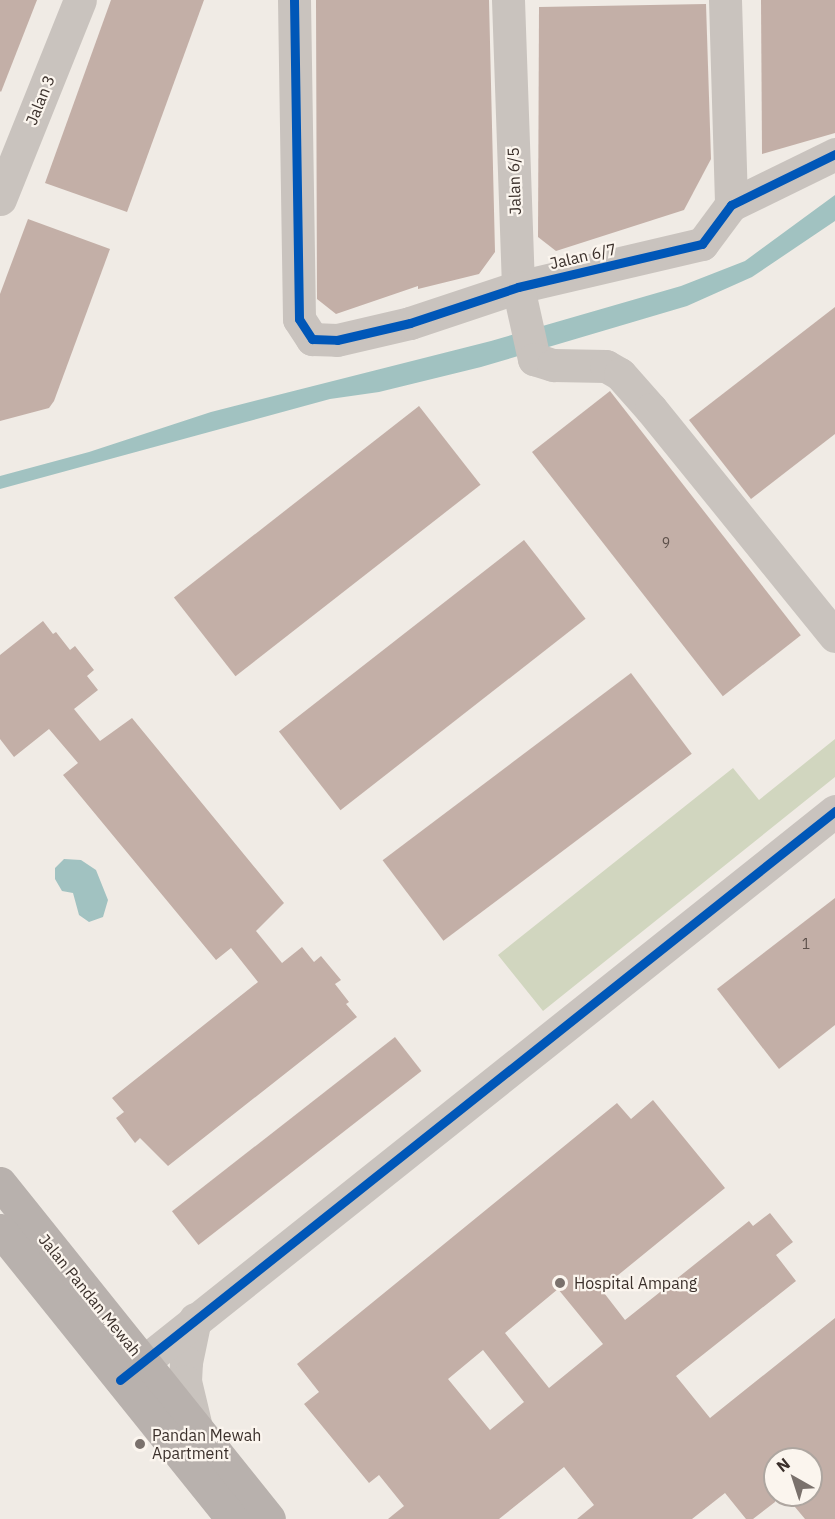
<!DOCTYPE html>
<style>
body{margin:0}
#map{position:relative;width:835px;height:1519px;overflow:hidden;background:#f0ebe5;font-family:"IBM Plex Sans",sans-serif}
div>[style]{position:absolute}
.green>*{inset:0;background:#d1d6bf}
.water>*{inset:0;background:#a1c2c1}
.building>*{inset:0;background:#c3afa7;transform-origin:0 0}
.minor>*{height:33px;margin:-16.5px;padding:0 16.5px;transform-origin:16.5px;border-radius:16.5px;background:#c9c3be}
.major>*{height:33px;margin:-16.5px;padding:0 16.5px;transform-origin:16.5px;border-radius:16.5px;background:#b8b1ad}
.cycleway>*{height:9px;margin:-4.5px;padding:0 4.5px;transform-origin:4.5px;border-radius:4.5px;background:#0057b8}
.dots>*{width:16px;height:16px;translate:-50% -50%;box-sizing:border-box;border:3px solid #fbf5ee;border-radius:50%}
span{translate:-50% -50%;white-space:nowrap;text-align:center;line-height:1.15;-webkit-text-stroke:4.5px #fbf5ee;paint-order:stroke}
.number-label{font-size:14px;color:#5d504a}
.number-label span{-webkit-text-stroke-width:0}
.street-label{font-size:16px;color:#3b302b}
.poi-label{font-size:16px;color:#3b302b}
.left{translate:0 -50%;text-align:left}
.north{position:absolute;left:763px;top:1447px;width:60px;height:60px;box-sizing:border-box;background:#fbf5ee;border:2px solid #aea6a0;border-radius:50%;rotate:321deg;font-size:16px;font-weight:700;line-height:24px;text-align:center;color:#3b302b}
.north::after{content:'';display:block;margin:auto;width:21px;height:27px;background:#7a716c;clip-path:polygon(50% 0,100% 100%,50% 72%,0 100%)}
</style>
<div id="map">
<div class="green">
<div style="clip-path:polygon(835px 739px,835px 777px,543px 1011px,498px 955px,733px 768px,759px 800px)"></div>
</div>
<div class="water">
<div style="clip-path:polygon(835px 195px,835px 221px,752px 277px,687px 306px,481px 367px,379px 392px,330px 399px,0 489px,0 476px,89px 452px,211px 412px,491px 341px,681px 286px,745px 261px)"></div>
<div style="clip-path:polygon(64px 859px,81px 860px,96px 870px,108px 900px,103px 917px,89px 922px,79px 915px,73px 893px,62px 891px,55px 879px,55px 868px)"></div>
</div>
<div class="building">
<div style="clip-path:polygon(0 0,37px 0,1px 92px,0 91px)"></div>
<div style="clip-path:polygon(111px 0,204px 0,127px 212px,45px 183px)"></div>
<div style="clip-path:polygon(316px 0,489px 0,495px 252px,479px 274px,418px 289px,418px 286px,336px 314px,317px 299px)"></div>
<div style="clip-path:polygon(761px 0,835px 0,835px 133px,762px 154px)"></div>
<div style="clip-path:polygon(706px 4px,711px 159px,684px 210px,556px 251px,538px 237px,539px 7px)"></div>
<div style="clip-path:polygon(28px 219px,110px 249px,54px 401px,49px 408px,0 421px,0 294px)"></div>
<div style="clip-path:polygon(835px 307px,835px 434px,751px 499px,689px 420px)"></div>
<div style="left:610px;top:391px;width:310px;height:99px;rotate:52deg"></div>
<div style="left:419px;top:406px;width:100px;height:311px;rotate:52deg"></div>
<div style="left:524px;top:540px;width:100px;height:311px;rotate:52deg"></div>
<div style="clip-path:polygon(43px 621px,53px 634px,56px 632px,70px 650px,75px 646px,94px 670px,87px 676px,98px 690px,74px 709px,100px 741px,132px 718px,284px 903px,256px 931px,282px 963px,302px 947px,314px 962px,321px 956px,341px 980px,335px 984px,349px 1002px,346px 1004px,357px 1017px,168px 1166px,140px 1138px,135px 1143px,116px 1118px,124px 1112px,112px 1098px,258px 982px,231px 948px,216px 960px,63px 775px,78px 763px,49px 729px,14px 757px,0 739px,0 655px)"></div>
<div style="left:631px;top:673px;width:101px;height:311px;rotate:53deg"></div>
<div style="clip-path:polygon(835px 898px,835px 1025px,779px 1069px,717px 989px)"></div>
<div style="left:395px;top:1037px;width:43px;height:283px;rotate:52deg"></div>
<div style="clip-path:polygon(evenodd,653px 1100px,725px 1188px,601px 1289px,625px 1320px,749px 1221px,753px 1226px,770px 1213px,793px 1242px,776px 1255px,796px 1281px,676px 1376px,710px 1418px,835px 1318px,835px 1519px,805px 1519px,785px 1495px,811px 1495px,811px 1459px,775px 1459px,775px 1502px,753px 1519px,746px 1519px,725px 1493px,692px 1519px,577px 1519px,594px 1505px,564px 1467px,499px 1519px,388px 1519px,404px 1506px,379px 1475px,369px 1483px,304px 1404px,319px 1392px,297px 1364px,617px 1103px,631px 1119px,653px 1100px,558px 1289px,603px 1344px,549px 1388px,505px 1333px,558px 1289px,653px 1100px,483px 1350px,524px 1402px,490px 1430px,448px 1379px,483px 1350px)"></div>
</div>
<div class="minor">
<div style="left:294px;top:0;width:319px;rotate:89.1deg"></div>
<div style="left:299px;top:319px;width:24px;rotate:57deg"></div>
<div style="left:312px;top:339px;width:25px;rotate:2deg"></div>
<div style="left:337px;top:340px;width:75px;rotate:-13.1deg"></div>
<div style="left:410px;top:323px;width:114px;rotate:-18.4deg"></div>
<div style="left:518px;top:287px;width:189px;rotate:-13.2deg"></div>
<div style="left:702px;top:244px;width:49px;rotate:-53.4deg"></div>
<div style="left:731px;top:205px;width:116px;rotate:-26.1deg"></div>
<div style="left:508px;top:0;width:287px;rotate:88deg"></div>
<div style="left:518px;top:287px;width:74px;rotate:77.5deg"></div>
<div style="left:534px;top:359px;width:20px;rotate:18deg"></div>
<div style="left:553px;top:365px;width:53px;rotate:1.1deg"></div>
<div style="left:606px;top:366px;width:16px;rotate:30deg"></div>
<div style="left:620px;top:374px;width:47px;rotate:48.5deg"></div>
<div style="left:651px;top:409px;width:292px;rotate:51deg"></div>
<div style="left:725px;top:0;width:205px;rotate:88.3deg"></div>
<div style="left:0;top:199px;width:214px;rotate:-68.1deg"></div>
<div style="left:195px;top:1319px;width:44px;rotate:101.8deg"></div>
<div style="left:186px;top:1362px;width:19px;rotate:93deg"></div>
<div style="left:185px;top:1381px;width:47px;rotate:76.6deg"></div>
<div style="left:121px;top:1380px;width:913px;rotate:-38.55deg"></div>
</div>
<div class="major">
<div style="left:0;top:1183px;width:430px;rotate:51.3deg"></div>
<div style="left:0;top:1230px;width:371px;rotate:51.2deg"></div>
</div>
<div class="cycleway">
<div style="left:294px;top:0;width:319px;rotate:89.1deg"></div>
<div style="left:299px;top:319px;width:24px;rotate:57deg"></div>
<div style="left:312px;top:339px;width:25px;rotate:2deg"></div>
<div style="left:337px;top:340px;width:75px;rotate:-13.1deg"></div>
<div style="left:410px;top:323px;width:114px;rotate:-18.4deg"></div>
<div style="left:518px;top:287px;width:189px;rotate:-13.2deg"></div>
<div style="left:702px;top:244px;width:49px;rotate:-53.4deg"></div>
<div style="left:731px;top:205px;width:116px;rotate:-26.1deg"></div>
<div style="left:120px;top:1380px;width:914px;rotate:-38.51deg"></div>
</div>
<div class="dots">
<div style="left:560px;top:1283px;background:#7a716c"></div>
<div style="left:140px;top:1444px;background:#7a716c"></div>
</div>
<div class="number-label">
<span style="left:666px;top:543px">9</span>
<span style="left:806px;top:944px">1</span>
</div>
<div class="street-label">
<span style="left:40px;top:100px;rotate:-68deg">Jalan 3</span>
<span style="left:514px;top:181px;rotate:-92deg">Jalan 6/5</span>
<span style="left:583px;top:256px;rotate:-13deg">Jalan 6/7</span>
<span style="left:90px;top:1295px;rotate:51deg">Jalan Pandan Mewah</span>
</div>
<div class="poi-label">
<span class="left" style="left:574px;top:1283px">Hospital Ampang</span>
<span class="left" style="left:152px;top:1444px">Pandan Mewah<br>Apartment</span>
</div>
<div class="north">N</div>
</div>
